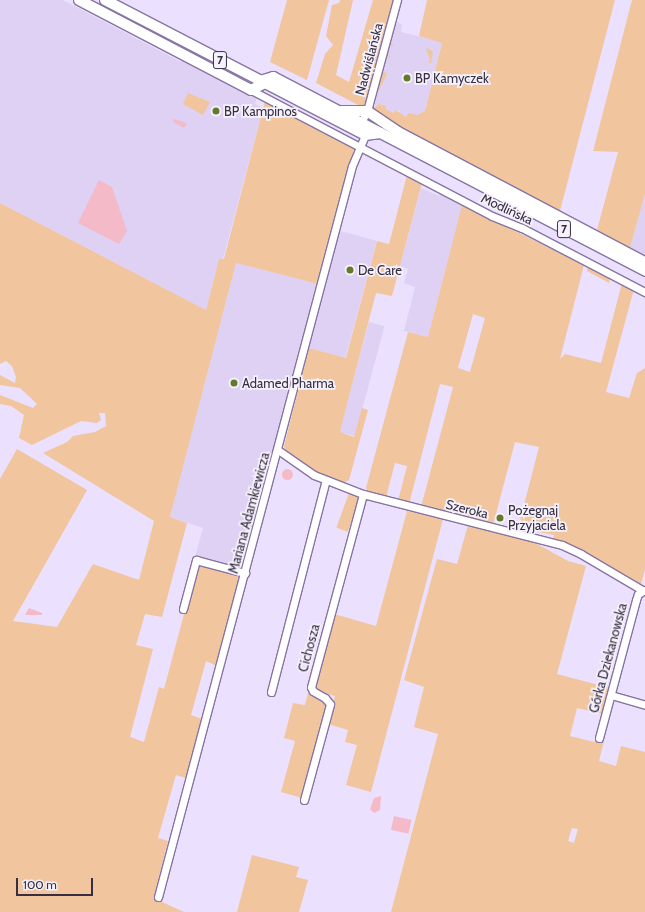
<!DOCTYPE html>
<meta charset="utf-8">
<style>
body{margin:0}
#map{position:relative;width:645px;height:912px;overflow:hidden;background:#ebe0fe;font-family:Cabin,sans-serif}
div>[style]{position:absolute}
.built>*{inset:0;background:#ded1f4;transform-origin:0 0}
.green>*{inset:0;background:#f1c59e;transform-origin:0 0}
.water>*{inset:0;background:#f4bac8;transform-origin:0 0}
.round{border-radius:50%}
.roads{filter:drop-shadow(1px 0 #8674a2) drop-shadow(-1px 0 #8674a2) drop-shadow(0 1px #8674a2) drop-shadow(0 -1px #8674a2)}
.minor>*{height:7px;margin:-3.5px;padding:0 3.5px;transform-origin:3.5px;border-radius:3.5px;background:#fff}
.highway>*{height:10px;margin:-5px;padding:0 5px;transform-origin:5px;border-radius:5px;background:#fff}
.dots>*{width:11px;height:11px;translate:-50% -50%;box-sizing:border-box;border:2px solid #f5f1fb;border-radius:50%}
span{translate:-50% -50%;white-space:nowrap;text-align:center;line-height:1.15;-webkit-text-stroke:3.5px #f5f1fb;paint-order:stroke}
.shield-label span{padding:1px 3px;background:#f5f1fb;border:1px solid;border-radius:3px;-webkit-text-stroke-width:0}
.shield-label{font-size:12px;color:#362e42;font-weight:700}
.street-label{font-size:13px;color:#362e42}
.poi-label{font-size:13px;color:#362e42}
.left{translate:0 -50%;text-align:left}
.scale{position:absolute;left:16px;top:878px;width:77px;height:18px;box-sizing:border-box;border:2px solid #362e42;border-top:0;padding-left:5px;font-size:12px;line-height:14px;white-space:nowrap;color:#362e42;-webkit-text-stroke:3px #f5f1fb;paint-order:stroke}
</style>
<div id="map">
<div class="built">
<div style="clip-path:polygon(0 0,63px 0,181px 62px,182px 56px,257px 97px,255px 104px,263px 108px,223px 259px,219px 259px,206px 310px,0 203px)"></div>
<div style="clip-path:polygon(395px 22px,402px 24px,401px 32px,442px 42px,425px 111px,417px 115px,406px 117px,399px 114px,400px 111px,396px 110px,394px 113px,384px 109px,385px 106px,379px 104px,374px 106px)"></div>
<div style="clip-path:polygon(421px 188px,439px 196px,440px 193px,462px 205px,428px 337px,404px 331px,415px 287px,404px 283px,408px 269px,400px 266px)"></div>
<div style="clip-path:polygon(645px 194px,645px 256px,630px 248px)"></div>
<div style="left:340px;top:231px;width:38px;height:121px;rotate:15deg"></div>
<div style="clip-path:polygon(236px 263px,318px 284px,244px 567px,239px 569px,195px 557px,203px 528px,170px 517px)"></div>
<div style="left:369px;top:322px;width:16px;height:114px;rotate:15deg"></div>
</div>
<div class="green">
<div style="clip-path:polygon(287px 0,329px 0,307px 80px,270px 62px)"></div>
<div style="clip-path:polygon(340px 0,353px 0,336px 75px,349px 82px,373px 0,395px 0,364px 108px,316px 83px,325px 54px,333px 45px,326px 36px,332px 5px,339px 3px)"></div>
<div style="clip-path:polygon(427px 0,615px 0,560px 211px,418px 139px,371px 109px,379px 104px,386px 106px,385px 109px,394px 113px,396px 110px,406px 117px,409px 113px,417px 115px,425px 111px,442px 43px,419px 36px)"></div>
<div style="clip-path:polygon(632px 0,645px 0,645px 194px,630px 248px,597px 230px,618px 152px,593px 151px)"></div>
<div style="clip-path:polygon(390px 42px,394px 46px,389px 46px,388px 55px,391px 58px,387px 57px,383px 71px,387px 74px,378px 92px,376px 90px,387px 46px)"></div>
<div style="clip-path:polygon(426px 47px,433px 52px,431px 63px,427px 62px,430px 61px)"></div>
<div style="clip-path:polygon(188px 93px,210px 102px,203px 115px,183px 104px)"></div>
<div style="clip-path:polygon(265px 101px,354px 149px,318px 284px,236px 263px,170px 517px,187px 523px,162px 617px,145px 614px,136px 645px,153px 649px,130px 737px,144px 742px,159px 687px,164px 689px,196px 569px,206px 565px,239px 577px,217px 666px,206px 661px,191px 715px,202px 719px,186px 778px,176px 775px,158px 838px,168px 841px,155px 893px,162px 902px,184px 912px,0 912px,0 479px,17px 449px,87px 490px,13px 621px,57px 627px,93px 564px,139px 580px,154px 521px,43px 453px,67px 442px,73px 436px,95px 432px,106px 426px,105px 413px,99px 413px,101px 420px,97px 423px,81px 421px,32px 445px,19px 438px,24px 415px,11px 406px,0 404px,0 395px,33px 408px,37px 404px,20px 388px,0 385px,0 375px,15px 383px,16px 377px,12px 366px,6px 361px,0 364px,0 203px,206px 310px,219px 259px,224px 259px)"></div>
<div style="clip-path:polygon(407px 175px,422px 183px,392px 296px,376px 293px,347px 404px,340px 432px,354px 437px,362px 408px,368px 410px,349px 480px,343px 483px,315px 472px,285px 451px,284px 446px,309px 348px,346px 358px,377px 241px,389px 244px)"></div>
<div style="clip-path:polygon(evenodd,462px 205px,584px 265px,560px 359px,565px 354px,601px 363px,622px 283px,634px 289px,606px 392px,629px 398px,637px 373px,645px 368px,645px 569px,641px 584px,581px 549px,553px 539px,554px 535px,518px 528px,539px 447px,515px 442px,493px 525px,421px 507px,453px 387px,440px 384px,409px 504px,398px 501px,407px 466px,395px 463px,386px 497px,369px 492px,366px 488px,408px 332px,428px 337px,462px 205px,473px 314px,485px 318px,470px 372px,458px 368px,473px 314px)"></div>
<div style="clip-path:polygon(588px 266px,610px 277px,609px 283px,587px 271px)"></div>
<div style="left:349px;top:493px;width:12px;height:37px;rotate:20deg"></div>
<div style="clip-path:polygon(407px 511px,443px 519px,371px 792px,346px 785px,357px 745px,345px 742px,348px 730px,328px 724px,335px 696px,317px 691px,314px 686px,334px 614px,376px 626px)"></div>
<div style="clip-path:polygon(evenodd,468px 525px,530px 540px,568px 561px,586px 566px,557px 674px,610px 688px,603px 714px,577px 708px,570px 736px,594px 742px,604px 741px,599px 761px,616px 766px,621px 746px,645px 752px,645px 912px,391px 912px,438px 734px,414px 727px,424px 687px,404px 680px,437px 559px,457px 564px,468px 525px,572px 828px,578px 829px,574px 843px,568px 841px,572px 828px)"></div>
<div style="clip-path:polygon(308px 693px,325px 698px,328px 703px,302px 798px,281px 792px,295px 741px,284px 738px,293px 703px,305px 705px)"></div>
<div style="clip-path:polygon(252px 855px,299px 867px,296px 877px,308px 880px,299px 912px,237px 912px)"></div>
</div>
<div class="water">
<div style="clip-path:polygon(174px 119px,186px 123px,186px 126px,184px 128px,173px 122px)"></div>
<div style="clip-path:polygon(99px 180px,112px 187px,127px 231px,119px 244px,78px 223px)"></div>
<div class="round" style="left:281.5px;top:468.5px;width:11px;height:11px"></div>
<div style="clip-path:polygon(29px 608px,42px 613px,42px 615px,25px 615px)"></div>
<div style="clip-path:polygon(381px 796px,380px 810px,374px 813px,370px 809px,374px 798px)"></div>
<div style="left:394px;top:816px;width:18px;height:14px;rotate:13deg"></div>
</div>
<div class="roads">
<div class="minor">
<div style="left:251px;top:90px;width:272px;rotate:27.6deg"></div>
<div style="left:492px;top:216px;width:32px;rotate:22deg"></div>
<div style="left:522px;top:228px;width:139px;rotate:27.5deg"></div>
<div style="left:359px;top:126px;width:17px;rotate:-62deg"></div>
<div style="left:367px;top:111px;width:115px;rotate:-74.9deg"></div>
<div style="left:278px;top:450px;width:44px;rotate:34.8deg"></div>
<div style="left:314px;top:475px;width:53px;rotate:21.2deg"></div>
<div style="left:363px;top:494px;width:205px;rotate:14.4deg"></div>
<div style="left:562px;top:545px;width:21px;rotate:25deg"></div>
<div style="left:581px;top:554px;width:71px;rotate:30.5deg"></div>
<div style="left:183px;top:609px;width:51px;rotate:-75.1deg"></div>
<div style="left:196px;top:560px;width:51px;rotate:14.9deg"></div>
<div style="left:271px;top:692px;width:219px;rotate:-75.5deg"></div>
<div style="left:611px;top:695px;width:35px;rotate:16deg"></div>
<div style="left:599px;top:738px;width:143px;rotate:-75deg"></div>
<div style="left:636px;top:600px;width:6px;rotate:-72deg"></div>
<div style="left:638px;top:594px;width:8px;rotate:-30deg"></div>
<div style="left:304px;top:800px;width:99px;rotate:-74.8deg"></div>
<div style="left:330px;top:704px;width:8px;rotate:-130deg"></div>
<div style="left:325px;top:698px;width:14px;rotate:-150deg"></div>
<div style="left:313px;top:691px;width:4px;rotate:-117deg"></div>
<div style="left:311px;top:687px;width:200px;rotate:-74.9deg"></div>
<div style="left:158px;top:897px;width:756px;rotate:-75.14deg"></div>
<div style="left:352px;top:166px;width:34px;rotate:-67deg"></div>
</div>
<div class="highway">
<div style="left:79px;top:0;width:194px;rotate:27.6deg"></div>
<div style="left:251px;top:90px;width:16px;rotate:-27deg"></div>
<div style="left:105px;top:0;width:293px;rotate:27.4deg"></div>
<div style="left:365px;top:135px;width:16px;rotate:-7deg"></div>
<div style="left:260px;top:81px;width:14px;rotate:-17deg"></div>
<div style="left:273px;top:77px;width:420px;rotate:27.5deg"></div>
<div style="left:342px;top:111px;width:25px"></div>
<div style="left:367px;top:111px;width:37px;rotate:34deg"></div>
<div style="left:398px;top:132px;width:279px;rotate:27.8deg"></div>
</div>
</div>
<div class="dots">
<div style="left:407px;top:78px;background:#647a2b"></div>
<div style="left:216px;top:111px;background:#647a2b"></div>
<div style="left:350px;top:270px;background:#647a2b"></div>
<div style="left:234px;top:383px;background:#647a2b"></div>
<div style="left:500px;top:518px;background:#647a2b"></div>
</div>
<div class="shield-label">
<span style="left:220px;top:60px">7</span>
<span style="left:564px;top:229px">7</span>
</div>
<div class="street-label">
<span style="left:369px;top:59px;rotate:-75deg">Nadwiślańska</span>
<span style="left:507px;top:209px;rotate:25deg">Modlińska</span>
<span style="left:467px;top:509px;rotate:14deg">Szeroka</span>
<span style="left:249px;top:513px;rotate:-75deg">Mariana Adamkiewicza</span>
<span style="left:309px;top:648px;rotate:-75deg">Cichosza</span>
<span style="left:608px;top:658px;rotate:-75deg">Górka Dziekanowska</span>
</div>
<div class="poi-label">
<span class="left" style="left:415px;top:78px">BP Kamyczek</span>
<span class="left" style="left:224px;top:111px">BP Kampinos</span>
<span class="left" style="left:358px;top:270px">De Care</span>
<span class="left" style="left:242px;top:383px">Adamed Pharma</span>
<span class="left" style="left:508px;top:518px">Pożegnaj<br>Przyjaciela</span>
</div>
<div class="scale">100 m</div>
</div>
